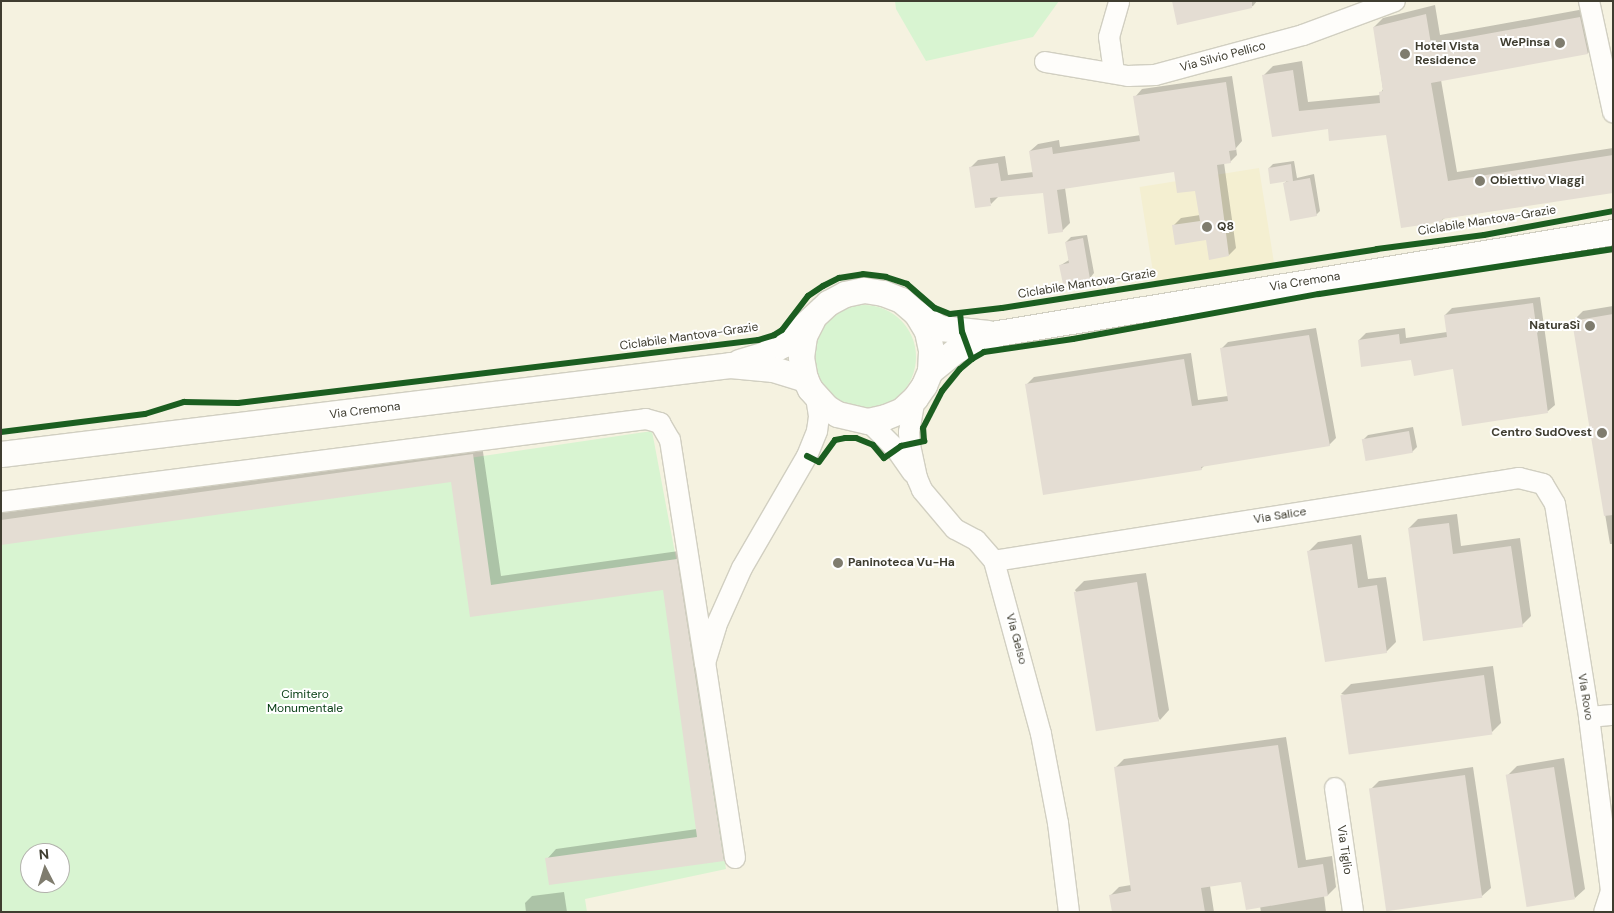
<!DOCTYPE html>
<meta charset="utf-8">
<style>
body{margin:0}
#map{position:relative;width:1614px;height:913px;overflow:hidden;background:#f5f2e0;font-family:"DM Sans",sans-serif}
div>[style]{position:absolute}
.built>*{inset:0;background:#f4efd1;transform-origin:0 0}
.green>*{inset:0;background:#d8f4d1}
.round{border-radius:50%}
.shadow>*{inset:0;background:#0003}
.building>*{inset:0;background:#e4ddd3;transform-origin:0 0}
.roads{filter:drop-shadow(1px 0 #d1cfc1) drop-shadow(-1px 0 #d1cfc1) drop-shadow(0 1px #d1cfc1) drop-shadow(0 -1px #d1cfc1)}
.minor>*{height:20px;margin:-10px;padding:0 10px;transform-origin:10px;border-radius:10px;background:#fefdfa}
.major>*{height:25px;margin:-12.5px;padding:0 12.5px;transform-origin:12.5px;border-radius:12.5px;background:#fefdfa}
.cycleway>*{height:6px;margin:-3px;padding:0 3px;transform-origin:3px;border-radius:3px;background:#1b5e20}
.dots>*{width:14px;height:14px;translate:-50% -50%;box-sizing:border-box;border:2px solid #fff;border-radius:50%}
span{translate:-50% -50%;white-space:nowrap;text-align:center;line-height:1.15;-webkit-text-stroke:4px #fff;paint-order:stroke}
.poi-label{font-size:12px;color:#3f3d30;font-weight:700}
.right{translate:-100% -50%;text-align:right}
.left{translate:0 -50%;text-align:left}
.street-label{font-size:12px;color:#3f3d30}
.park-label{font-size:12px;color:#043b10}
.frame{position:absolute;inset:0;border:2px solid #3f3d30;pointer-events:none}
.north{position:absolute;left:20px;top:843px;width:50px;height:50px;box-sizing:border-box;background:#fff;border:1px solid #b2b1ac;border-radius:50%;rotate:355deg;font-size:14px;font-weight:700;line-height:20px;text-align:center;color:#3f3d30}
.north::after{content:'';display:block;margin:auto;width:18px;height:22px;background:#7f7c6e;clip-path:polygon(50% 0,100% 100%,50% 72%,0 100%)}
</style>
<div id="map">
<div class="built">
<div style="left:1259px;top:168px;width:100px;height:121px;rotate:81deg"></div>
</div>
<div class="green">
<div style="clip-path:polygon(895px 1px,1059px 1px,1033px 37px,926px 61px,896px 9px)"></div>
<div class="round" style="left:812px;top:305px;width:104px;height:104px"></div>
<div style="clip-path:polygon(evenodd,652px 431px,678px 569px,726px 869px,585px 899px,587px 912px,1px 912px,1px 527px,652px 431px,30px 853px,60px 853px,60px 883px,30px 883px,30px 853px)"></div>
</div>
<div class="shadow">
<div style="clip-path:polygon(1173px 1px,1257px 1px,1253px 6px,1178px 24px)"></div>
<div style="clip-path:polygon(1435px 5px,1440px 35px,1590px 8px,1597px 43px,1588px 53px,1441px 80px,1457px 172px,1613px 148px,1613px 192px,1445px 218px,1442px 220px,1387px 134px,1329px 128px,1273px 136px,1264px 75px,1273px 66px,1302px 61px,1308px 102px,1380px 95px,1383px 89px,1374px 27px,1383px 18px)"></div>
<div style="clip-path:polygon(1232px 76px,1242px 141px,1236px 148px,1237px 155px,1230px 162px,1224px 163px,1236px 248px,1229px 255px,1207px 239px,1173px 226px,1181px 218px,1200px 215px,1196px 189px,1175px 171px,1065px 188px,1070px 223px,1062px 231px,1044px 191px,999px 196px,991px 204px,971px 167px,978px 160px,1005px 156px,1008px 175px,1034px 172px,1030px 151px,1038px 144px,1059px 140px,1060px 147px,1141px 135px,1135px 97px,1142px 89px)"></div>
<div style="clip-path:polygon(1294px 161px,1297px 178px,1314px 174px,1320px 211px,1316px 215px,1285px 183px,1287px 180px,1269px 168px,1273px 164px)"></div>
<div style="clip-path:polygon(1087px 235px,1094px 273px,1090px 278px,1061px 265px,1069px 260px,1066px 242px,1071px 237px)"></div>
<div style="clip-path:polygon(1540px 297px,1555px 405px,1548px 411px,1463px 425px,1454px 368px,1412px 359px,1359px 340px,1366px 333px,1405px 328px,1406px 338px,1447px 332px,1445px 315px,1452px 308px)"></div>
<div style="clip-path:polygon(1613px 306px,1613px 544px,1610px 544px,1573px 321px,1583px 311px)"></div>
<div style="clip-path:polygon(1316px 328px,1336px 438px,1329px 445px,1205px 465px,1201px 469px,1027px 384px,1034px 377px,1191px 353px,1198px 400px,1228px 396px,1221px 349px,1228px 342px)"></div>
<div style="clip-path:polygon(1413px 427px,1417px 447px,1412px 452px,1364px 439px,1368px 435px)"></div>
<div style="clip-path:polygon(482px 445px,501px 576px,686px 550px,733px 850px,723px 860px,547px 859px,556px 849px,697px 829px,664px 588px,471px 615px,452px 481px,1px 544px,1px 513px)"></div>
<div style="clip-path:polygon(1457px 514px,1461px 546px,1520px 538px,1531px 616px,1522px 625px,1409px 528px,1418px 519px)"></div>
<div style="clip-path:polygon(1361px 535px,1368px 579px,1386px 577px,1396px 642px,1386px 652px,1309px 551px,1318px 542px)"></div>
<div style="clip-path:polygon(1146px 573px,1169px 710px,1160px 720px,1075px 590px,1084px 581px)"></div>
<div style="clip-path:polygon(1493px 666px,1501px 723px,1491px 733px,1341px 694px,1351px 684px)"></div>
<div style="clip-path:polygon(1286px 737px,1306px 860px,1332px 856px,1336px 887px,1328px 895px,1324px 896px,1326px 912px,1261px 912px,1260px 906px,1242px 881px,1210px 886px,1214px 912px,1113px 912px,1111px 895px,1119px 887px,1131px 885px,1115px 768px,1124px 759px)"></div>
<div style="clip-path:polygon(1564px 758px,1585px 889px,1575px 898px,1508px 775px,1517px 766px)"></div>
<div style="clip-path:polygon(1473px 767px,1491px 888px,1482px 896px,1370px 790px,1379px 781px)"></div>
<div style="clip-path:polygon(564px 892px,567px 912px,526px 912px,525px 903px,532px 896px)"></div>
</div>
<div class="building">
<div style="clip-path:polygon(1172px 1px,1252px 1px,1252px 8px,1177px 25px)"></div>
<div style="clip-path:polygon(1426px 14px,1431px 44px,1580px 17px,1588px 54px,1431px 83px,1448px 181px,1613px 155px,1613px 193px,1442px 219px,1442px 222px,1401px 228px,1386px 135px,1329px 141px,1328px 129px,1272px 137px,1262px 75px,1293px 70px,1299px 111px,1380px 103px,1379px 92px,1383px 91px,1373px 27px)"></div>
<div style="clip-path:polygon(1226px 82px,1236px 150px,1229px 151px,1231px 163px,1217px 165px,1229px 256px,1209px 260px,1206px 240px,1175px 245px,1172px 225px,1200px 221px,1195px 191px,1177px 193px,1174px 172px,1057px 190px,1063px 232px,1048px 234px,1043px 193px,990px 198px,991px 206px,975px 208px,969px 167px,998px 163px,1001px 181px,1033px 177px,1029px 151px,1052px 147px,1053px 154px,1140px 141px,1133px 96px)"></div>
<div style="clip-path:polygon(1291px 164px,1293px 181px,1310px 178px,1317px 216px,1290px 221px,1283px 183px,1289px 181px,1270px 184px,1268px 168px)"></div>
<div style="clip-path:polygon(1083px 238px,1090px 279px,1063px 284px,1059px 265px,1069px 263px,1065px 242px)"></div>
<div style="clip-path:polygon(1533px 303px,1548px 413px,1462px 426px,1453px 369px,1414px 376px,1411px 360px,1361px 367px,1358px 340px,1399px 334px,1400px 344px,1447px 337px,1444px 315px)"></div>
<div style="clip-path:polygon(1613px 314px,1613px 515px,1604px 516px,1572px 321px)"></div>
<div style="clip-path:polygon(1309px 335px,1330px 446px,1201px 467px,1202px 470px,1043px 495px,1025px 384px,1184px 359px,1192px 406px,1228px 401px,1220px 348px)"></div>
<div style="left:1409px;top:431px;width:22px;height:48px;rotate:80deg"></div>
<div style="clip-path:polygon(473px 454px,491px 585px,677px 559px,724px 861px,549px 885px,545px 858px,697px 837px,663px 590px,470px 617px,451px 482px,1px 545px,1px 520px)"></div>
<div style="clip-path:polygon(1449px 523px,1453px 554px,1511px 546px,1523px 627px,1423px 641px,1408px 528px)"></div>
<div style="clip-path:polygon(1352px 544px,1358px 588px,1377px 585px,1387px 653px,1325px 662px,1307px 551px)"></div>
<div style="left:1137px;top:582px;width:141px;height:64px;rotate:81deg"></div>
<div style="left:1484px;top:675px;width:60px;height:145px;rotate:82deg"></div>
<div style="clip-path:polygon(1278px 745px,1298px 868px,1323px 864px,1328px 896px,1246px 910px,1241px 882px,1201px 888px,1205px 912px,1112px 912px,1109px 895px,1131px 891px,1114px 767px)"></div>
<div style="left:1554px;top:767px;width:134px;height:49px;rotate:81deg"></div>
<div style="left:1465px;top:775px;width:124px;height:97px;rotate:82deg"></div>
</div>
<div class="roads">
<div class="minor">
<div style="left:1589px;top:1px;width:114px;rotate:77.8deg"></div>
<div style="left:1045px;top:62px;width:84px;rotate:9.6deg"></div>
<div style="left:1128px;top:76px;width:27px;rotate:-2deg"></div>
<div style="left:1155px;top:75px;width:153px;rotate:-15.1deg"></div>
<div style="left:1303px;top:35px;width:98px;rotate:-20.3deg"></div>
<div style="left:1114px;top:72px;width:35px;rotate:-98deg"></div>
<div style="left:1109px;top:37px;width:37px;rotate:-74deg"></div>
<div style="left:915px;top:398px;width:35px;rotate:100deg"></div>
<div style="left:909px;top:432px;width:13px;rotate:86deg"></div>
<div style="left:910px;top:445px;width:34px;rotate:78deg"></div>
<div style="left:917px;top:478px;width:13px;rotate:67deg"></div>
<div style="left:922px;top:490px;width:51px;rotate:49.8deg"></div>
<div style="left:955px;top:529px;width:24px;rotate:28deg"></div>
<div style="left:976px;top:540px;width:28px;rotate:49deg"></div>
<div style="left:994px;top:561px;width:179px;rotate:74.8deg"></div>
<div style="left:1041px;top:734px;width:91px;rotate:79.2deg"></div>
<div style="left:1058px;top:823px;width:90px;rotate:83deg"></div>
<div style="left:868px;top:421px;width:40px;rotate:45deg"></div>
<div style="left:896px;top:449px;width:29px;rotate:55deg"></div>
<div style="left:1px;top:502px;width:650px;rotate:-7.33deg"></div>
<div style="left:646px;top:419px;width:15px;rotate:16deg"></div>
<div style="left:660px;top:423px;width:20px;rotate:60deg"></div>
<div style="left:670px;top:440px;width:226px;rotate:81.1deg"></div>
<div style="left:994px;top:561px;width:532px;rotate:-8.98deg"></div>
<div style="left:1519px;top:478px;width:25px;rotate:14deg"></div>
<div style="left:1543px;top:484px;width:23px;rotate:59deg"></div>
<div style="left:1555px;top:504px;width:216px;rotate:80.9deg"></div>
<div style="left:1589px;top:717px;width:175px;rotate:82.8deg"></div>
<div style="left:1611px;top:891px;width:22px;rotate:108deg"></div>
<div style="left:1589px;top:717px;width:24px;rotate:-5deg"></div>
<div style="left:1335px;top:788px;width:125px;rotate:81.7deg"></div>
<div style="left:735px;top:858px;width:197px;rotate:-98.7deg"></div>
<div style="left:705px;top:663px;width:39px;rotate:-73deg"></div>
<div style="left:716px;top:626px;width:64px;rotate:-65.9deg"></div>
<div style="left:742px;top:568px;width:129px;rotate:-59.9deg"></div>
<div style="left:807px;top:456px;width:27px;rotate:-68deg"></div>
<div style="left:817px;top:431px;width:15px;rotate:-82deg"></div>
<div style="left:819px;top:416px;width:18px;rotate:-99deg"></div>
</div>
<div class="major">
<div style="left:812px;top:320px;width:18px;rotate:117deg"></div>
<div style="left:804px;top:336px;width:21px;rotate:98deg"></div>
<div style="left:801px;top:357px;width:22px;rotate:80deg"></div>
<div style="left:805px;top:379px;width:11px;rotate:63deg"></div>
<div style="left:810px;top:389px;width:24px;rotate:48deg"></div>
<div style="left:826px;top:407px;width:13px;rotate:32deg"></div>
<div style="left:837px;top:414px;width:32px;rotate:13deg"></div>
<div style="left:868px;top:421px;width:17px;rotate:-13deg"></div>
<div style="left:885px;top:417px;width:18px;rotate:-22deg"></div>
<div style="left:902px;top:410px;width:18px;rotate:-43deg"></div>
<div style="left:915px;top:398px;width:16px;rotate:-55deg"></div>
<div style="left:924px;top:385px;width:15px;rotate:-67deg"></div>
<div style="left:930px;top:371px;width:21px;rotate:-87deg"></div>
<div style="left:931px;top:350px;width:19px;rotate:-102deg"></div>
<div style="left:927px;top:331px;width:21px;rotate:-121deg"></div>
<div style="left:739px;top:362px;width:27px;rotate:-17deg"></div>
<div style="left:765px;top:354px;width:21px;rotate:-28deg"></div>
<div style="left:784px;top:344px;width:60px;rotate:-43deg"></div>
<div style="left:828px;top:303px;width:19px;rotate:-28deg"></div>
<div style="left:845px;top:294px;width:19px;rotate:-12deg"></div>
<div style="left:864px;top:290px;width:19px;rotate:9deg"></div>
<div style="left:883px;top:293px;width:19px;rotate:21deg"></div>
<div style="left:901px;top:300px;width:20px;rotate:41deg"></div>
<div style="left:916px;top:313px;width:28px;rotate:32deg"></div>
<div style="left:940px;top:328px;width:48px;rotate:5.9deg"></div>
<div style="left:930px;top:371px;width:33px;rotate:-39deg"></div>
<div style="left:956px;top:350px;width:45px;rotate:-22deg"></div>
<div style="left:998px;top:333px;width:623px;rotate:-9.33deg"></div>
<div style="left:1px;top:454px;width:734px;rotate:-6.96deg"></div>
<div style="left:730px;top:365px;width:43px;rotate:5.3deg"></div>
<div style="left:773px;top:369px;width:34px;rotate:17deg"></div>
</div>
</div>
<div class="cycleway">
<div style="left:972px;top:359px;width:14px;rotate:-30deg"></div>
<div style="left:984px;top:352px;width:90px;rotate:-8.3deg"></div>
<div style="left:1073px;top:339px;width:250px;rotate:-10.4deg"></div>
<div style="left:1319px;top:294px;width:297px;rotate:-8.7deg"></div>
<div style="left:1px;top:432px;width:145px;rotate:-7.1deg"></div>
<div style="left:145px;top:414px;width:41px;rotate:-17.1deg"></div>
<div style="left:184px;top:402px;width:54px;rotate:1.1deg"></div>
<div style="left:238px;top:403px;width:524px;rotate:-6.91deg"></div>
<div style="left:758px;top:340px;width:17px;rotate:-17deg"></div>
<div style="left:774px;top:335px;width:9px;rotate:-32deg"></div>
<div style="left:782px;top:330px;width:43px;rotate:-52.6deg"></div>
<div style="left:808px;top:296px;width:18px;rotate:-34deg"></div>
<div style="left:823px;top:286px;width:18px;rotate:-27deg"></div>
<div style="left:839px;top:278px;width:24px;rotate:-9deg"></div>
<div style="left:863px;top:274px;width:23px;rotate:7deg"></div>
<div style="left:886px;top:277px;width:22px;rotate:18deg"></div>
<div style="left:907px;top:284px;width:37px;rotate:41deg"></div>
<div style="left:935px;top:308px;width:16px;rotate:22deg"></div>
<div style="left:950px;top:314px;width:52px;rotate:-6.6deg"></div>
<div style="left:1002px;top:308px;width:380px;rotate:-8.9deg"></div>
<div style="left:1377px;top:249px;width:108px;rotate:-7.5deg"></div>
<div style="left:1484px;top:235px;width:131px;rotate:-10.5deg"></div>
<div style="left:807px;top:456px;width:13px;rotate:27deg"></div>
<div style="left:819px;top:462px;width:27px;rotate:-54deg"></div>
<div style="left:835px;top:440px;width:10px;rotate:-11deg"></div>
<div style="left:845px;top:438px;width:11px"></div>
<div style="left:856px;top:438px;width:18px;rotate:22deg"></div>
<div style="left:873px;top:445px;width:17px;rotate:50deg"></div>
<div style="left:884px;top:458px;width:21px;rotate:-35deg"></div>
<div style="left:901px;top:446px;width:24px;rotate:-12deg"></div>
<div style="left:924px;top:441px;width:13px;rotate:-94deg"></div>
<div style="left:923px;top:428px;width:42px;rotate:-62.8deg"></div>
<div style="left:942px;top:391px;width:28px;rotate:-51deg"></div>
<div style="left:960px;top:369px;width:16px;rotate:-40deg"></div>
<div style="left:972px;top:359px;width:29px;rotate:-110deg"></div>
<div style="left:962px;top:332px;width:19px;rotate:-96deg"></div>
</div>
<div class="dots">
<div style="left:1560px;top:43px;background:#7f7c6e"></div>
<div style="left:1405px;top:54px;background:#7f7c6e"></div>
<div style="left:1480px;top:181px;background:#7f7c6e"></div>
<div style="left:1207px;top:227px;background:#7f7c6e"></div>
<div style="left:1590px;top:326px;background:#7f7c6e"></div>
<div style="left:1602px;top:433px;background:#7f7c6e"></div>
<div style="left:838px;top:563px;background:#7f7c6e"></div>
</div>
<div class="poi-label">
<span class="right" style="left:1550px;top:43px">WePinsa</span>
<span class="left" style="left:1415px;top:54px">Hotel Vista<br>Residence</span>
<span class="left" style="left:1490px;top:181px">Obiettivo Viaggi</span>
<span class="left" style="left:1217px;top:227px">Q8</span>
<span class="right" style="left:1580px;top:326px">NaturaSì</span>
<span class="right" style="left:1592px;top:433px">Centro SudOvest</span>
<span class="left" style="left:848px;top:563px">Paninoteca Vu-Ha</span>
</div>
<div class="street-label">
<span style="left:1223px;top:57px;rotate:-15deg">Via Silvio Pellico</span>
<span style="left:1487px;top:221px;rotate:-9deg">Ciclabile Mantova-Grazie</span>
<span style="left:1305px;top:282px;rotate:-9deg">Via Cremona</span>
<span style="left:1087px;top:284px;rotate:-9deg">Ciclabile Mantova-Grazie</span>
<span style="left:689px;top:337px;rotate:-8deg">Ciclabile Mantova-Grazie</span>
<span style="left:365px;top:411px;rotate:-7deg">Via Cremona</span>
<span style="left:1280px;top:516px;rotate:-9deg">Via Salice</span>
<span style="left:1016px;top:639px;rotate:75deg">Via Gelso</span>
<span style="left:1585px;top:697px;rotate:81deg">Via Rovo</span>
<span style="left:1344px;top:850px;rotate:82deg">Via Tiglio</span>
</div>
<div class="park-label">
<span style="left:305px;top:702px">Cimitero<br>Monumentale</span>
</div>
<div class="frame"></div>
<div class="north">N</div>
</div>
